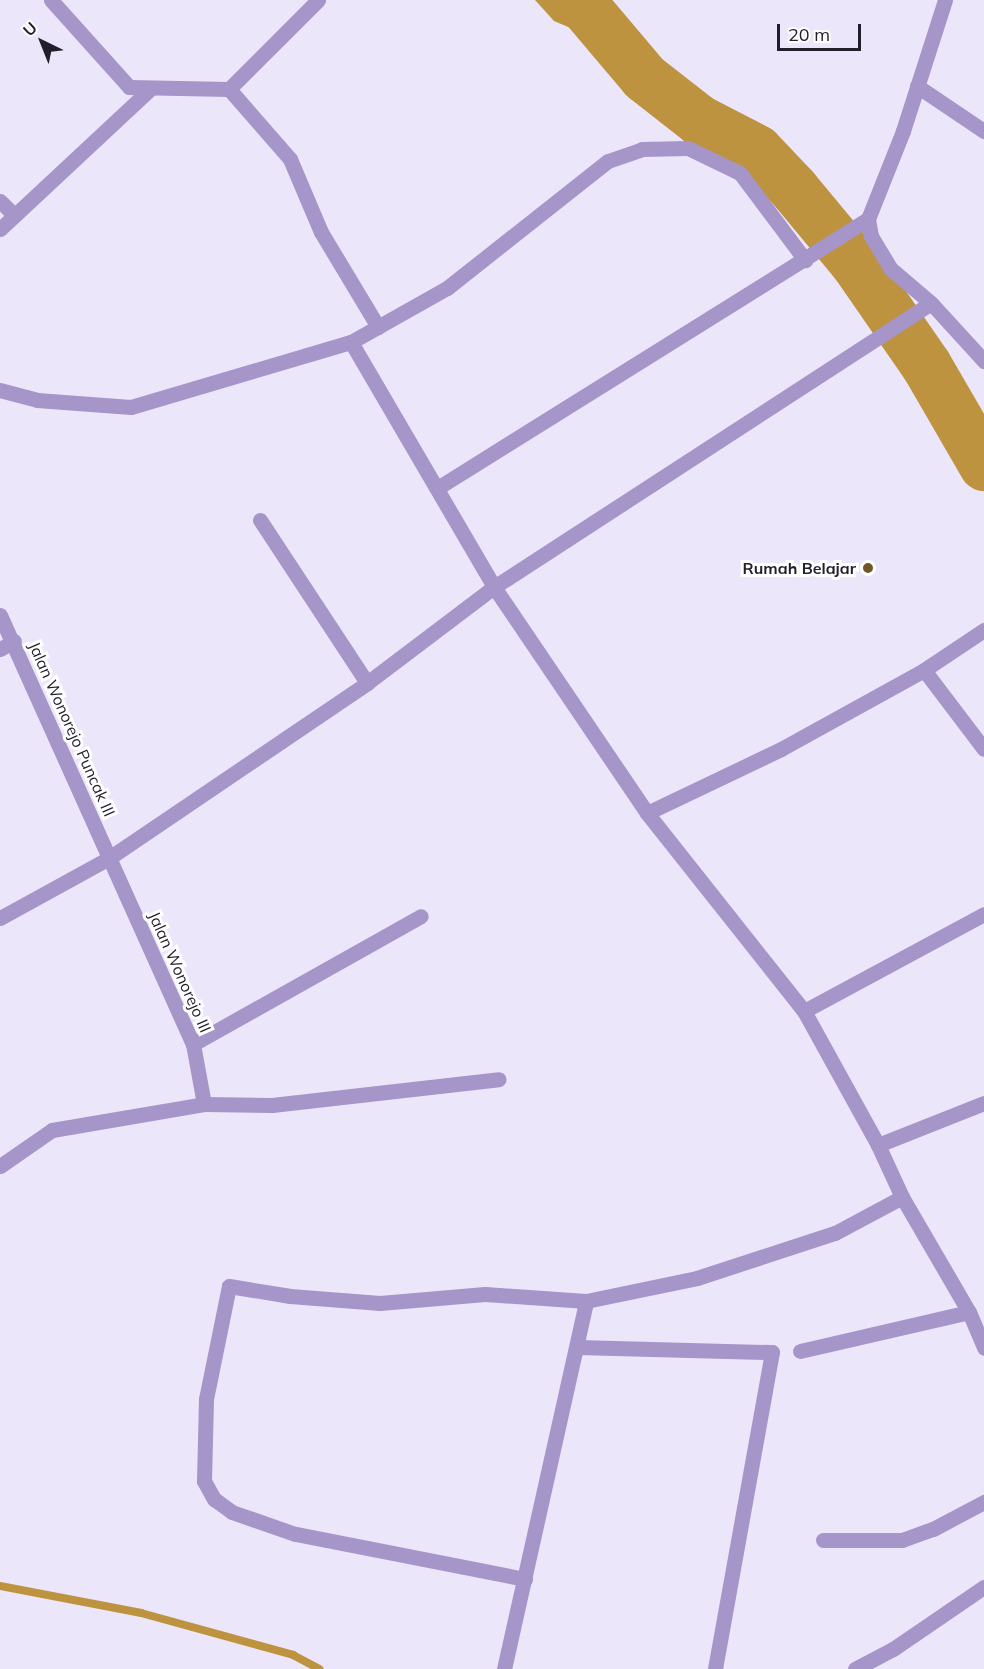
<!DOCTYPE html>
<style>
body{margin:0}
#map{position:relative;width:984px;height:1669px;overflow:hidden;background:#ece6fb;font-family:Mulish,sans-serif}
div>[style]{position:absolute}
.water>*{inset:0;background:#bd9340}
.stream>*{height:8px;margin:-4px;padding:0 4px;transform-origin:4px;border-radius:4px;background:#bd9340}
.river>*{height:51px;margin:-25.5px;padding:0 25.5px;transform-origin:25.5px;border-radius:25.5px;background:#bd9340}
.street>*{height:15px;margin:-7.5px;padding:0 7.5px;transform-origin:7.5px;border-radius:7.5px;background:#a595c9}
.dots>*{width:16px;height:16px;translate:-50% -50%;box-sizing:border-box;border:3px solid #fff;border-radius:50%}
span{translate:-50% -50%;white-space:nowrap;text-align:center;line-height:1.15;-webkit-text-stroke:6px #fff;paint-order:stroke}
.poi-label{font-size:16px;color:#221e2a;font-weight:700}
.right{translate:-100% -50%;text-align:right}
.street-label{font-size:16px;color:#221e2a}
.north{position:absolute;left:12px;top:12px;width:60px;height:60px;-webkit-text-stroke:4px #fff;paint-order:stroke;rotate:317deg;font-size:16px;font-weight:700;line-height:24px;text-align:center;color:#221e2a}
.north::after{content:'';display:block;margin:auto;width:21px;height:27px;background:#221e2a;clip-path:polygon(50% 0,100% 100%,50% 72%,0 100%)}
.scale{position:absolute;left:777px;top:24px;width:84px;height:27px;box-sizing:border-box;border:3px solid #221e2a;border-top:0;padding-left:8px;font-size:18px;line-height:21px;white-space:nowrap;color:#221e2a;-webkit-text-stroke:4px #fff;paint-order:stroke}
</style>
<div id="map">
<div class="water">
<div style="clip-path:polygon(535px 0,607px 0,620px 49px,554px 21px)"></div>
</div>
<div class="stream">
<div style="left:0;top:1586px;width:144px;rotate:10.8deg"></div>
<div style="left:141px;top:1613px;width:158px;rotate:15.4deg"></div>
<div style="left:293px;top:1655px;width:30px;rotate:28deg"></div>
</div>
<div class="river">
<div style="left:579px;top:0;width:101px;rotate:49.8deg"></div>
<div style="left:644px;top:77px;width:70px;rotate:38deg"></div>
<div style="left:699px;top:120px;width:65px;rotate:27.3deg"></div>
<div style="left:757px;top:150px;width:52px;rotate:46.5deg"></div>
<div style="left:793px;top:188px;width:99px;rotate:50.3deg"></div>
<div style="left:856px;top:264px;width:123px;rotate:55.3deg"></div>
<div style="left:926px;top:365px;width:116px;rotate:59.9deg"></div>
</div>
<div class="street">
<div style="left:51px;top:0;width:117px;rotate:48.1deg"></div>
<div style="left:129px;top:87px;width:100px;rotate:1.1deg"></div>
<div style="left:229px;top:89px;width:93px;rotate:48.9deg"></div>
<div style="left:290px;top:159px;width:79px;rotate:67deg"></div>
<div style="left:321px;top:232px;width:111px;rotate:59deg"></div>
<div style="left:945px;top:0;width:138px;rotate:107.8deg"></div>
<div style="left:903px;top:131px;width:95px;rotate:111.7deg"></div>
<div style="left:868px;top:219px;width:17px;rotate:80deg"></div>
<div style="left:871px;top:236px;width:39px;rotate:59deg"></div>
<div style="left:891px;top:269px;width:52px;rotate:40.4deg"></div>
<div style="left:931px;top:303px;width:79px;rotate:47.6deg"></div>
<div style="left:917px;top:86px;width:81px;rotate:33.9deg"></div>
<div style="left:229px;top:89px;width:126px;rotate:-45deg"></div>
<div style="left:0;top:201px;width:20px;rotate:45deg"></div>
<div style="left:0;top:229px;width:204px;rotate:-43deg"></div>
<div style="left:351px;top:342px;width:284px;rotate:59.7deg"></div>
<div style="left:494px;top:587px;width:273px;rotate:55.9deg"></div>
<div style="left:647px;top:813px;width:253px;rotate:51.6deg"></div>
<div style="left:804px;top:1011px;width:153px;rotate:61.1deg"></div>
<div style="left:878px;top:1145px;width:57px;rotate:65.2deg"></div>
<div style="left:902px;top:1197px;width:133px;rotate:59.8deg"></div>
<div style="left:969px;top:1312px;width:39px;rotate:67deg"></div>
<div style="left:0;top:390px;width:38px;rotate:15deg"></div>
<div style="left:37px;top:400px;width:94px;rotate:4.3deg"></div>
<div style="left:131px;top:407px;width:229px;rotate:-16.5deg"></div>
<div style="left:351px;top:342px;width:110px;rotate:-29.4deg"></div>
<div style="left:447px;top:288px;width:205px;rotate:-38.3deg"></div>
<div style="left:608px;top:161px;width:36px;rotate:-19deg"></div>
<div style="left:642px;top:149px;width:46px;rotate:-1.2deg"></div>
<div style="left:688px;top:148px;width:58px;rotate:25.7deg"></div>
<div style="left:740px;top:173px;width:109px;rotate:53.2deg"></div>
<div style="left:439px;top:487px;width:506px;rotate:-31.99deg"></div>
<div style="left:260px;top:520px;width:195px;rotate:56.7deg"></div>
<div style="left:0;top:615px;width:470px;rotate:65.8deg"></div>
<div style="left:193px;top:1044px;width:61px;rotate:79.6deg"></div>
<div style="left:0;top:649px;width:16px;rotate:-30deg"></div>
<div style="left:924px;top:670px;width:99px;rotate:52.8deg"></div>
<div style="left:647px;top:813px;width:148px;rotate:-25.5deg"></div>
<div style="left:781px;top:749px;width:163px;rotate:-28.9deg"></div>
<div style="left:924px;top:670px;width:72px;rotate:-33.7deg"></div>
<div style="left:0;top:918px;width:124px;rotate:-28.8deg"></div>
<div style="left:109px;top:858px;width:312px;rotate:-34.1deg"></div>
<div style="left:367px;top:683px;width:159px;rotate:-37.1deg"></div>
<div style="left:494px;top:587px;width:521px;rotate:-33.02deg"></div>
<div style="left:804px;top:1011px;width:204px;rotate:-28.3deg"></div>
<div style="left:193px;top:1044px;width:261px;rotate:-29.3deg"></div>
<div style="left:878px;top:1145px;width:114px;rotate:-21.6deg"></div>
<div style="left:0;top:1166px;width:63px;rotate:-34.7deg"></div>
<div style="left:52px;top:1130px;width:154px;rotate:-9.7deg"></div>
<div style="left:204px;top:1104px;width:68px;rotate:0.8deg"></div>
<div style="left:272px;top:1105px;width:228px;rotate:-6.5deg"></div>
<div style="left:577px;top:1347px;width:195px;rotate:1.5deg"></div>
<div style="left:772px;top:1352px;width:322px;rotate:100.2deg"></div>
<div style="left:800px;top:1351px;width:173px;rotate:-13deg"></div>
<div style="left:823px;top:1540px;width:79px"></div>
<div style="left:902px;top:1540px;width:33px;rotate:-20deg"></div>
<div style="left:933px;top:1529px;width:58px;rotate:-27.9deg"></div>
<div style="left:525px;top:1579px;width:234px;rotate:-168.9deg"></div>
<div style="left:295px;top:1534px;width:67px;rotate:-160.8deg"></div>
<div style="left:232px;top:1512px;width:22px;rotate:-144deg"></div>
<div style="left:214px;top:1499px;width:21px;rotate:-119deg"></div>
<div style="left:204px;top:1481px;width:82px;rotate:-88.6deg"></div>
<div style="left:206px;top:1399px;width:115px;rotate:-78.5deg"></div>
<div style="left:229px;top:1286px;width:62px;rotate:9.3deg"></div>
<div style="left:290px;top:1296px;width:90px;rotate:4.4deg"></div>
<div style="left:380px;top:1303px;width:105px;rotate:-4.9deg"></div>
<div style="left:485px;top:1294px;width:101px;rotate:4deg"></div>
<div style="left:586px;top:1301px;width:113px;rotate:-11.7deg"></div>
<div style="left:697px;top:1278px;width:145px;rotate:-18.1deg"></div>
<div style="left:835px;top:1233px;width:76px;rotate:-28.2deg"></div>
<div style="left:504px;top:1669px;width:377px;rotate:-77.4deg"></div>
<div style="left:855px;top:1669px;width:43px;rotate:-27.8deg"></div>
<div style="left:893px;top:1649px;width:110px;rotate:-34.3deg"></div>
</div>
<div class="dots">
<div style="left:868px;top:568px;background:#6f5727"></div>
</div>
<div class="poi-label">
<span class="right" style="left:856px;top:568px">Rumah Belajar</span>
</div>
<div class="street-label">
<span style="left:72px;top:729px;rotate:66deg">Jalan Wonorejo Puncak III</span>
<span style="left:180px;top:972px;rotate:66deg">Jalan Wonorejo III</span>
</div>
<div class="north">U</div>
<div class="scale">20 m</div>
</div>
